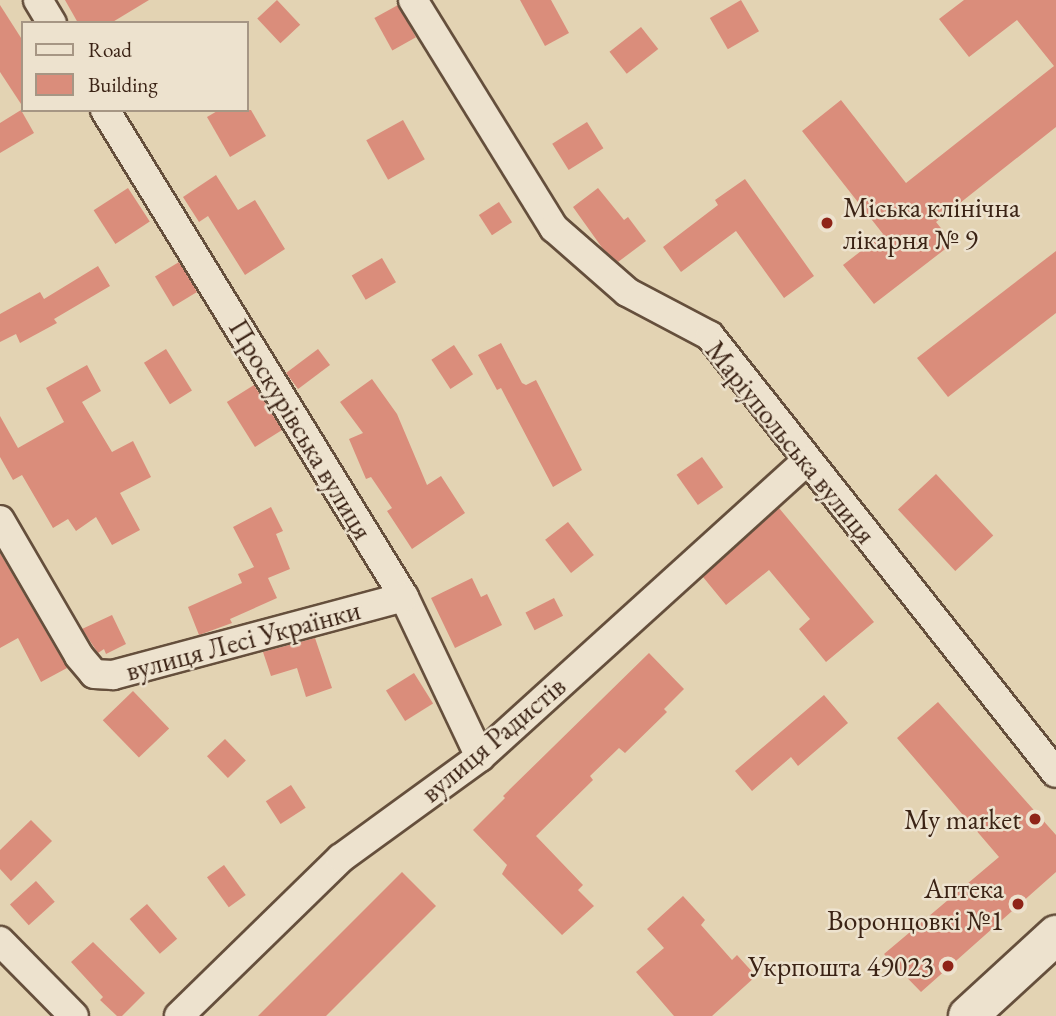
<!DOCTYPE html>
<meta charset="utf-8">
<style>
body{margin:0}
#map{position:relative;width:1056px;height:1016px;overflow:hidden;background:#e3d3b3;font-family:"EB Garamond",serif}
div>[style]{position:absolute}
.building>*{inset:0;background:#da8d7b;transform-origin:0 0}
.roads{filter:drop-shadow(2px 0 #654f3c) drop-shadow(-2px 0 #654f3c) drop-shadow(0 2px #654f3c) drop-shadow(0 -2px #654f3c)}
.street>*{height:28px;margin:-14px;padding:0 14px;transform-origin:14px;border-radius:14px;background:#ede2ce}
.secondary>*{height:38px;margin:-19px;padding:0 19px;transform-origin:19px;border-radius:19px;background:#ede2ce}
.dots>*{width:19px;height:19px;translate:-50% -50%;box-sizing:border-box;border:4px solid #ede2ce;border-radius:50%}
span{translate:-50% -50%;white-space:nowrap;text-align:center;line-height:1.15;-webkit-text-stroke:5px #ede2ce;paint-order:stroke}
.poi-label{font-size:28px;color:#3b2315}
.left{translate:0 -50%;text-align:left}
.right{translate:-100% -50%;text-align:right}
.street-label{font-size:28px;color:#3b2315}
.legend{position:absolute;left:21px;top:21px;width:228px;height:91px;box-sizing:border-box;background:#ede2ce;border:2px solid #a69684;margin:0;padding:9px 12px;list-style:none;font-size:21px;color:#3b2315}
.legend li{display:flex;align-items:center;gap:14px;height:35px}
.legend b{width:35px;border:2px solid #a69684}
</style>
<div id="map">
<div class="building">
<div style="clip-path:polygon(65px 0,149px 0,111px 23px,78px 23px)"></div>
<div style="left:277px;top:0;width:34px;height:27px;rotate:47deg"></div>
<div style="clip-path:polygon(520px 0,551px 0,569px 33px,545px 46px)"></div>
<div style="left:741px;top:0;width:36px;height:36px;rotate:60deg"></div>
<div style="clip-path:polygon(964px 0,1056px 0,1056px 127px,936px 222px,953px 243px,874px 304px,843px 265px,883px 234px,802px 131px,841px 100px,906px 183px,1054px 66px,1017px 20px,969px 57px,939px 19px)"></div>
<div style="clip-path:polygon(0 5px,23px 41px,23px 107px,0 72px)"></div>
<div style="left:398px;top:5px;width:37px;height:27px;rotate:61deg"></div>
<div style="left:641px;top:27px;width:28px;height:40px;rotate:52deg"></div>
<div style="clip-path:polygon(21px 110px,34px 133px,0 153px,0 123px)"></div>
<div style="clip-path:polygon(219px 110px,251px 110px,266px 136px,230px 157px,207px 117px)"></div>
<div style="left:403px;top:120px;width:45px;height:42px;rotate:61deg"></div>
<div style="left:587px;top:122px;width:31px;height:41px;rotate:58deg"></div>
<div style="clip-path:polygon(216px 175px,238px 210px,255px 200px,285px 249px,245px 275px,208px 216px,199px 222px,183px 197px)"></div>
<div style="clip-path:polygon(745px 179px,814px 276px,784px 298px,736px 231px,681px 272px,663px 247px,718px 205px,715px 200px)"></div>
<div style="left:128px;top:188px;width:40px;height:41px;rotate:57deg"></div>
<div style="clip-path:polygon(598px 188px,624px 220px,628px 217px,646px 241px,618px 262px,603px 249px,573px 207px)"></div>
<div style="left:499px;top:202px;width:24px;height:24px;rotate:57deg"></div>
<div style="clip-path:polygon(1056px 251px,1056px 313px,948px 397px,917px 358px)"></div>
<div style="left:382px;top:258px;width:28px;height:35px;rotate:60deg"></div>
<div style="left:179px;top:262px;width:35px;height:28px;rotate:59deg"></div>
<div style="clip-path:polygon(98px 266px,110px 286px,54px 319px,57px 323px,20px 343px,16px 334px,0 342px,0 314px,40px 292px,44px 299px)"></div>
<div style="clip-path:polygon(501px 343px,522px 383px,526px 385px,536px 380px,582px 470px,553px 487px,501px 388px,497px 390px,478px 355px)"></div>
<div style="left:454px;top:345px;width:35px;height:27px;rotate:57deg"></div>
<div style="left:166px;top:349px;width:49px;height:26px;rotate:58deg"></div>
<div style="left:318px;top:349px;width:20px;height:40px;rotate:53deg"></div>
<div style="clip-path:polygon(87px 365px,101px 391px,82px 402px,112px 452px,133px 441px,151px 477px,120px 493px,140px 530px,112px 545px,96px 517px,76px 531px,68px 519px,53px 528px,22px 475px,13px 480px,0 457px,0 416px,18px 448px,64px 422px,46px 388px)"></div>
<div style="clip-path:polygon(372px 379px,397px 414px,427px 485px,441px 476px,465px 513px,412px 549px,387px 511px,392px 508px,371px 477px,366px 479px,349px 439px,363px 433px,340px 402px)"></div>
<div style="left:254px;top:385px;width:53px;height:32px;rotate:58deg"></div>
<div style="left:702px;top:457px;width:37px;height:31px;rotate:55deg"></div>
<div style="left:936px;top:474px;width:84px;height:52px;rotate:47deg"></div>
<div style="clip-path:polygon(271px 507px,283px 531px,276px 534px,290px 569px,268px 578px,277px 598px,230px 619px,232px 623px,199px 635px,188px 607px,242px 583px,238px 574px,254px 567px,233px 527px)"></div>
<div style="clip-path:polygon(779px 508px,874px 622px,826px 662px,799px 629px,810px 619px,769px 570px,726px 605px,703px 577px)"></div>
<div style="left:568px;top:522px;width:42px;height:29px;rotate:52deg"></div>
<div style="clip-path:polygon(0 553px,67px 668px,41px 682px,18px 638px,0 648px)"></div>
<div style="clip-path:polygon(472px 578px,481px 597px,487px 594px,502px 625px,455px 648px,431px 598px)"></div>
<div style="left:554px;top:598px;width:20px;height:32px;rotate:63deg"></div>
<div style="clip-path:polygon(112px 615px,126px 644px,106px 654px,104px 649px,98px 653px,82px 629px)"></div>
<div style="clip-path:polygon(315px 638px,332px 688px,306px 697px,297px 668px,271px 676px,263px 652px)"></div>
<div style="clip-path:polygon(649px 653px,684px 689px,664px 709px,667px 712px,625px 753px,619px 748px,590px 776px,593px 780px,536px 836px,583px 885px,578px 890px,594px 906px,562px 935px,502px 874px,507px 865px,473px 830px,505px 798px,503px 796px)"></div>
<div style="left:414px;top:673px;width:36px;height:33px;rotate:58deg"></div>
<div style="left:133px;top:691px;width:52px;height:42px;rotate:46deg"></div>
<div style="clip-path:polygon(824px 695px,848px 723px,798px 766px,791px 757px,752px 791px,735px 771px)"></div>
<div style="clip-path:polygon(938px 702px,1056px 835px,1056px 872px,921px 992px,884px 954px,999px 857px,897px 738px)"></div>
<div style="left:225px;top:739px;width:30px;height:25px;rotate:46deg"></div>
<div style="left:291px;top:785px;width:27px;height:30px;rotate:57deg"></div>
<div style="clip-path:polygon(31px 820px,52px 841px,11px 881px,0 869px,0 850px)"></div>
<div style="left:224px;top:865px;width:37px;height:21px;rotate:54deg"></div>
<div style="clip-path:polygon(402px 872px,436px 906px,326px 1016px,258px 1016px)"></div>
<div style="left:36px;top:881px;width:28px;height:35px;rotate:48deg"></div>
<div style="clip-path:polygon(683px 896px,705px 920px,701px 925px,732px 960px,737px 955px,756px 976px,712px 1016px,674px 1016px,636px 972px,664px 948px,647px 929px)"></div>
<div style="left:147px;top:904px;width:46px;height:23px;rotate:49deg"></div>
<div style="clip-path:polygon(93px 942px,145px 993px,122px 1016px,117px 1016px,100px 1000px,103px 997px,71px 962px)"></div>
</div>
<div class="roads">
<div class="street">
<div style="left:38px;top:0;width:27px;rotate:59deg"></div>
<div style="left:413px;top:0;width:268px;rotate:58.3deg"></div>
<div style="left:554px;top:228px;width:97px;rotate:41.2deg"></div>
<div style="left:627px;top:292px;width:94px;rotate:27.9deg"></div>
<div style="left:710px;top:336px;width:557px;rotate:51.63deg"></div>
<div style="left:105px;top:110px;width:571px;rotate:58.45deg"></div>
<div style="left:404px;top:597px;width:177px;rotate:64.6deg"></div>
<div style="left:0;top:520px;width:157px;rotate:59.8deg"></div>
<div style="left:79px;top:656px;width:23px;rotate:50deg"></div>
<div style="left:94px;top:674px;width:19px;rotate:3deg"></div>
<div style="left:113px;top:675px;width:301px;rotate:-15deg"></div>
<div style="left:0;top:941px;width:105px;rotate:45.4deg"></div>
<div style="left:179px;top:1016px;width:226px;rotate:-44.3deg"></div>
<div style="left:341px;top:858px;width:172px;rotate:-36deg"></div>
<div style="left:480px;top:757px;width:440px;rotate:-42.2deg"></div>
</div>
<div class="secondary">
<div style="left:968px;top:1016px;width:120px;rotate:-42.6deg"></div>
</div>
</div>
<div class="dots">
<div style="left:827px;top:223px;background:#8f2418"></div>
<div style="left:1035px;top:819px;background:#8f2418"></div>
<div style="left:1018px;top:904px;background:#8f2418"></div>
<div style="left:948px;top:966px;background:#8f2418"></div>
</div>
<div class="poi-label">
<span class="left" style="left:843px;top:223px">Міська клінічна<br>лікарня № 9</span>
<span class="right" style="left:1021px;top:819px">My market</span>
<span class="right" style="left:1004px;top:904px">Аптека<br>Воронцовкі №1</span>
<span class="right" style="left:934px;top:966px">Укрпошта 49023</span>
</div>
<div class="street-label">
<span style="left:301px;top:429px;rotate:59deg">Проскурівська вулиця</span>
<span style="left:791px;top:442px;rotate:51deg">Маріупольська вулиця</span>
<span style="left:243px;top:640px;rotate:-15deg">вулиця Лесі Українки</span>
<span style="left:493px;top:739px;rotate:-40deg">вулиця Радистів</span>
</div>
<ul class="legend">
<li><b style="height:9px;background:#ede2ce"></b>Road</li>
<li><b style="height:19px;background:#da8d7b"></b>Building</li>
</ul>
</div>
